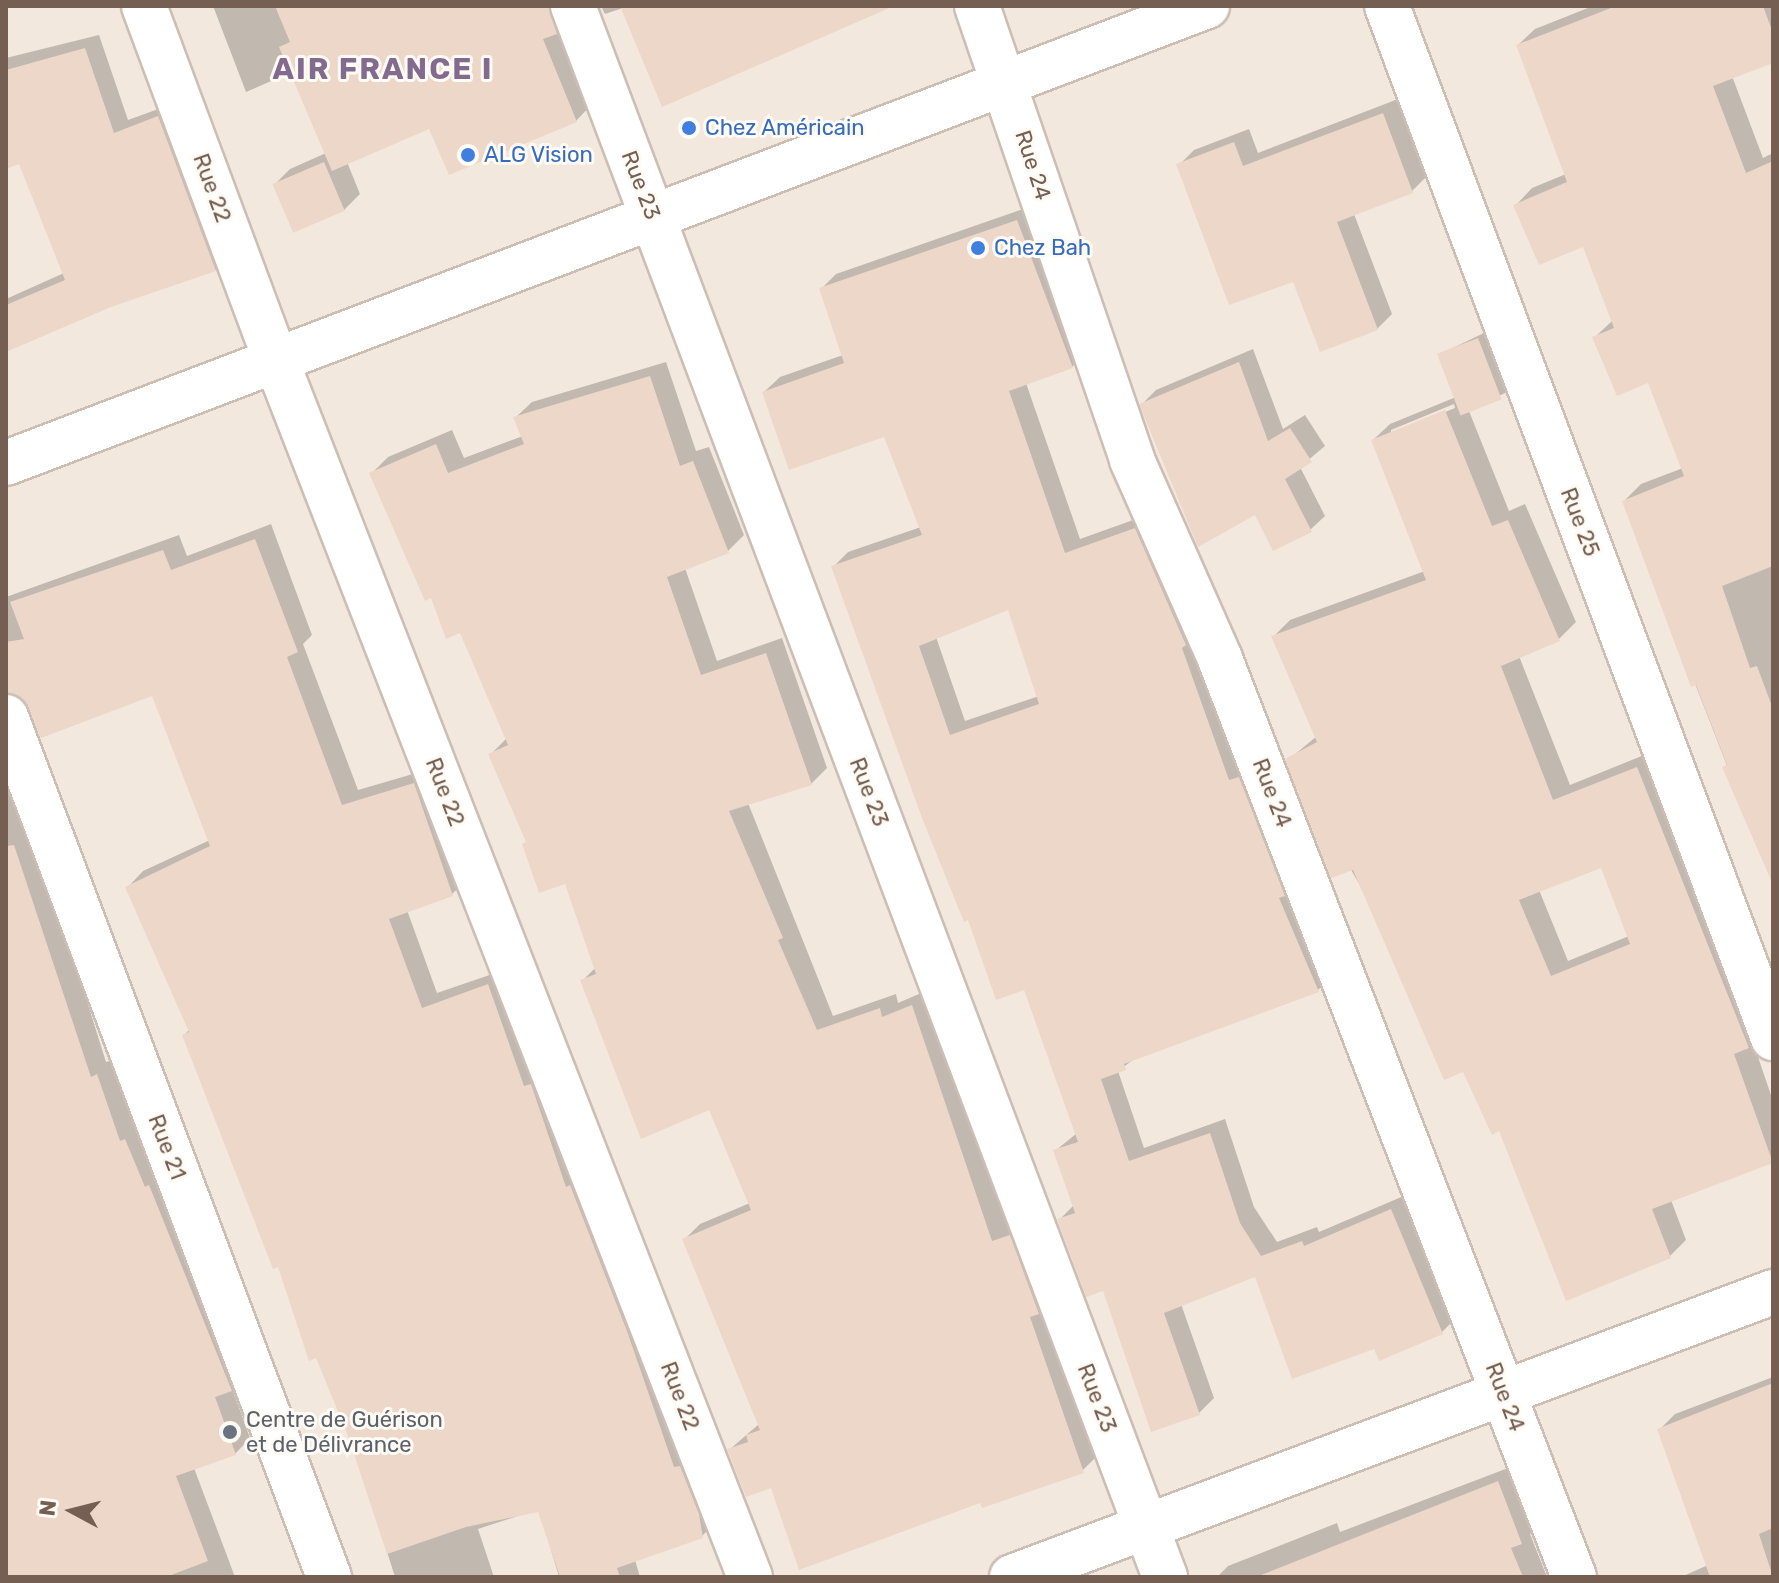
<!DOCTYPE html>
<meta charset="utf-8">
<style>
body{margin:0}
#map{position:relative;width:1779px;height:1583px;overflow:hidden;background:#fbf6ee;font-family:Rubik,sans-serif}
div>[style]{position:absolute}
.residential>*{inset:0;background:#f2e8dd;transform-origin:0 0}
.shadow>*{inset:0;background:#0003}
.building>*{inset:0;background:#edd7c9;transform-origin:0 0}
.roads{filter:drop-shadow(2px 0 #cdbeb4) drop-shadow(-2px 0 #cdbeb4) drop-shadow(0 2px #cdbeb4) drop-shadow(0 -2px #cdbeb4)}
.minor>*{height:44px;margin:-22px;padding:0 22px;transform-origin:22px;border-radius:22px;background:#fff}
.secondary>*{height:44px;margin:-22px;padding:0 22px;transform-origin:22px;border-radius:22px;background:#fff}
.dots>*{width:22px;height:22px;translate:-50% -50%;box-sizing:border-box;border:4px solid #fefaf4;border-radius:50%}
span{translate:-50% -50%;white-space:nowrap;text-align:center;line-height:1.15;-webkit-text-stroke:6px #fefaf4;paint-order:stroke}
.shop-label{font-size:22px;color:#366cbe}
.left{translate:0 -50%;text-align:left}
.street-label{font-size:22px;color:#755e52}
.worship-label{font-size:22px;color:#5b616d}
.district-label{font-size:30px;color:#836b8f;font-weight:700;letter-spacing:2px}
.frame{position:absolute;inset:0;border:8px solid #755e52;pointer-events:none}
.north{position:absolute;left:32px;top:1471px;width:80px;height:80px;-webkit-text-stroke:6px #fefaf4;paint-order:stroke;rotate:277deg;font-size:22px;font-weight:700;line-height:32px;text-align:center;color:#755e52}
.north::after{content:'';display:block;margin:auto;width:28px;height:36px;background:#755e52;clip-path:polygon(50% 0,100% 100%,50% 72%,0 100%)}
</style>
<div id="map">
<div class="residential">
<div style="left:6px;top:6px;width:1767px;height:1571px"></div>
</div>
<div class="shadow">
<div style="clip-path:polygon(213px 6px,569px 6px,592px 104px,576px 121px,430px 126px,347px 162px,360px 194px,344px 210px,274px 185px,290px 169px,326px 153px,292px 72px,246px 92px)"></div>
<div style="clip-path:polygon(601px 6px,892px 6px,623px 8px,605px 14px)"></div>
<div style="clip-path:polygon(1593px 6px,1773px 6px,1773px 60px,1732px 76px,1763px 158px,1773px 153px,1773px 884px,1624px 501px,1641px 484px,1683px 468px,1649px 380px,1595px 337px,1613px 320px,1585px 244px,1516px 205px,1532px 188px,1566px 174px,1518px 45px,1535px 29px)"></div>
<div style="clip-path:polygon(99px 35px,128px 120px,172px 104px,229px 256px,215px 270px,110px 305px,6px 350px,6px 299px,64px 273px,20px 161px,6px 167px,6px 58px)"></div>
<div style="clip-path:polygon(1398px 99px,1427px 176px,1412px 191px,1354px 214px,1392px 314px,1377px 329px,1294px 279px,1179px 165px,1194px 150px,1249px 129px,1258px 153px)"></div>
<div style="clip-path:polygon(evenodd,1032px 206px,1087px 351px,1072px 367px,1026px 383px,1080px 539px,1150px 514px,1333px 975px,1318px 990px,1137px 1057px,1118px 1071px,1144px 1148px,1225px 1119px,1254px 1207px,1277px 1242px,1317px 1227px,1319px 1232px,1406px 1195px,1457px 1317px,1442px 1332px,1375px 1346px,1256px 1274px,1181px 1304px,1214px 1398px,1199px 1413px,1059px 1220px,1074px 1205px,1055px 1151px,1077px 1133px,1025px 987px,970px 918px,833px 567px,848px 552px,921px 527px,885px 434px,764px 392px,780px 377px,843px 355px,821px 289px,836px 274px,1032px 206px,1009px 607px,1039px 696px,965px 721px,936px 637px,1009px 607px)"></div>
<div style="clip-path:polygon(evenodd,1486px 332px,1509px 391px,1469px 411px,1509px 511px,1525px 504px,1576px 622px,1559px 639px,1519px 656px,1570px 785px,1654px 751px,1773px 1101px,1773px 1161px,1671px 1200px,1686px 1240px,1670px 1256px,1500px 1129px,1288px 760px,1317px 736px,1274px 636px,1290px 620px,1425px 571px,1373px 440px,1390px 424px,1456px 397px,1440px 354px,1486px 332px,1454px 404px,1455px 408px,1391px 434px,1391px 430px,1454px 404px,1486px 332px,1602px 866px,1629px 936px,1568px 961px,1539px 890px,1602px 866px)"></div>
<div style="clip-path:polygon(1253px 349px,1283px 429px,1305px 415px,1325px 446px,1300px 467px,1325px 516px,1310px 530px,1256px 512px,1142px 404px,1156px 390px)"></div>
<div style="clip-path:polygon(666px 362px,696px 451px,709px 447px,744px 535px,728px 551px,685px 568px,717px 661px,782px 638px,827px 768px,811px 784px,748px 803px,833px 1016px,896px 994px,898px 1003px,928px 990px,1008px 1226px,1026px 1221px,1098px 1455px,1082px 1471px,982px 1501px,772px 1486px,729px 1450px,759px 1424px,684px 1240px,700px 1224px,750px 1203px,710px 1108px,582px 981px,596px 967px,566px 882px,528px 841px,491px 754px,507px 738px,461px 631px,432px 595px,372px 473px,388px 457px,452px 430px,464px 458px,523px 436px,516px 417px,532px 402px)"></div>
<div style="clip-path:polygon(271px 524px,312px 635px,303px 644px,358px 790px,430px 769px,468px 879px,452px 894px,407px 910px,437px 993px,504px 970px,718px 1520px,702px 1536px,635px 1560px,640px 1577px,559px 1577px,539px 1509px,478px 1529px,494px 1577px,395px 1577px,349px 1432px,184px 1035px,190px 1029px,128px 887px,143px 871px,210px 840px,153px 693px,6px 694px,6px 597px,179px 535px,187px 556px)"></div>
<div style="clip-path:polygon(6px 743px,106px 1062px,113px 1060px,135px 1127px,141px 1124px,247px 1373px,232px 1388px,250px 1438px,235px 1454px,194px 1468px,235px 1577px,6px 1577px)"></div>
<div style="clip-path:polygon(1773px 1377px,1773px 1577px,1681px 1577px,1708px 1565px,1660px 1429px,1675px 1414px)"></div>
<div style="clip-path:polygon(1516px 1465px,1539px 1525px,1530px 1534px,1547px 1577px,1217px 1577px,1228px 1566px,1337px 1523px,1340px 1532px)"></div>
</div>
<div class="building">
<div style="clip-path:polygon(275px 6px,549px 6px,557px 34px,543px 39px,577px 122px,449px 175px,429px 129px,332px 171px,279px 47px,290px 42px)"></div>
<div style="clip-path:polygon(620px 6px,894px 6px,662px 107px)"></div>
<div style="clip-path:polygon(1616px 6px,1763px 6px,1773px 33px,1773px 63px,1713px 86px,1746px 173px,1773px 161px,1773px 566px,1722px 586px,1750px 668px,1757px 666px,1773px 709px,1773px 885px,1722px 767px,1727px 765px,1696px 685px,1691px 687px,1622px 501px,1684px 476px,1648px 383px,1617px 396px,1592px 337px,1614px 328px,1583px 247px,1539px 265px,1513px 205px,1567px 182px,1516px 45px)"></div>
<div style="clip-path:polygon(85px 48px,114px 133px,158px 116px,216px 271px,111px 307px,6px 352px,6px 305px,65px 280px,19px 164px,6px 169px,6px 70px)"></div>
<div style="clip-path:polygon(1383px 113px,1413px 193px,1337px 222px,1378px 330px,1320px 352px,1293px 282px,1229px 305px,1176px 164px,1234px 142px,1243px 166px)"></div>
<div style="left:324px;top:162px;width:53px;height:56px;rotate:67deg"></div>
<div style="clip-path:polygon(evenodd,1017px 220px,1073px 368px,1009px 391px,1065px 553px,1135px 528px,1186px 645px,1182px 648px,1229px 780px,1239px 777px,1285px 896px,1279px 898px,1319px 992px,1124px 1064px,1126px 1070px,1101px 1079px,1129px 1161px,1210px 1133px,1240px 1223px,1261px 1256px,1302px 1241px,1304px 1246px,1391px 1209px,1443px 1334px,1379px 1361px,1374px 1349px,1292px 1379px,1255px 1277px,1164px 1313px,1200px 1415px,1151px 1432px,1103px 1291px,1086px 1297px,1057px 1219px,1075px 1213px,1053px 1150px,1078px 1142px,1024px 990px,996px 1000px,968px 920px,964px 922px,922px 818px,831px 566px,922px 535px,884px 437px,789px 470px,762px 392px,844px 363px,819px 288px,1017px 220px,1008px 610px,1039px 704px,950px 735px,919px 646px,1008px 610px)"></div>
<div style="left:1478px;top:338px;width:66px;height:44px;rotate:69deg"></div>
<div style="clip-path:polygon(1239px 362px,1268px 441px,1290px 428px,1312px 462px,1285px 479px,1312px 532px,1273px 551px,1255px 515px,1198px 547px,1139px 404px)"></div>
<div style="clip-path:polygon(650px 376px,680px 466px,693px 461px,729px 553px,667px 577px,701px 675px,766px 653px,812px 785px,729px 811px,783px 938px,778px 940px,817px 1030px,880px 1008px,882px 1017px,912px 1005px,992px 1241px,1010px 1235px,1039px 1314px,1030px 1317px,1084px 1473px,982px 1508px,980px 1503px,799px 1570px,771px 1488px,746px 1497px,727px 1449px,748px 1442px,746px 1435px,760px 1430px,682px 1239px,751px 1210px,709px 1110px,641px 1139px,580px 980px,596px 974px,565px 884px,539px 893px,522px 844px,526px 842px,488px 754px,508px 745px,460px 633px,446px 639px,431px 598px,425px 601px,369px 473px,436px 444px,448px 473px,524px 444px,513px 417px)"></div>
<div style="clip-path:polygon(evenodd,1445px 410px,1492px 526px,1508px 520px,1560px 641px,1501px 666px,1553px 800px,1637px 767px,1749px 1048px,1734px 1054px,1773px 1163px,1652px 1209px,1671px 1258px,1566px 1301px,1499px 1131px,1492px 1135px,1463px 1072px,1444px 1080px,1353px 870px,1331px 878px,1285px 759px,1317px 742px,1271px 636px,1426px 580px,1371px 440px,1445px 410px,1601px 868px,1630px 944px,1551px 976px,1519px 900px,1601px 868px)"></div>
<div style="clip-path:polygon(255px 539px,298px 652px,287px 657px,342px 805px,414px 783px,453px 896px,389px 919px,422px 1008px,488px 984px,524px 1086px,531px 1084px,566px 1187px,570px 1185px,627px 1331px,674px 1467px,680px 1466px,699px 1514px,703px 1538px,617px 1568px,620px 1577px,560px 1577px,538px 1512px,466px 1527px,387px 1554px,347px 1433px,316px 1358px,309px 1361px,278px 1267px,273px 1269px,182px 1035px,189px 1032px,125px 887px,210px 846px,152px 696px,41px 738px,22px 698px,6px 693px,6px 642px,24px 639px,10px 602px,163px 550px,171px 570px)"></div>
<div style="clip-path:polygon(14px 845px,91px 1077px,97px 1074px,120px 1141px,125px 1139px,145px 1187px,149px 1185px,232px 1391px,215px 1397px,236px 1455px,176px 1476px,208px 1561px,166px 1577px,6px 1577px,6px 846px)"></div>
<div style="clip-path:polygon(1773px 1383px,1773px 1528px,1759px 1534px,1773px 1577px,1710px 1577px,1657px 1429px)"></div>
<div style="clip-path:polygon(1498px 1481px,1522px 1544px,1511px 1548px,1523px 1577px,1256px 1577px)"></div>
</div>
<div class="roads">
<div class="minor">
<div style="left:144px;top:6px;width:378px;rotate:69.6deg"></div>
<div style="left:276px;top:360px;width:1306px;rotate:68.72deg"></div>
<div style="left:573px;top:6px;width:1679px;rotate:69.35deg"></div>
<div style="left:977px;top:6px;width:480px;rotate:71.1deg"></div>
<div style="left:1132px;top:460px;width:218px;rotate:66.1deg"></div>
<div style="left:1220px;top:659px;width:984px;rotate:68.91deg"></div>
<div style="left:1387px;top:6px;width:1102px;rotate:69.49deg"></div>
<div style="left:6px;top:717px;width:919px;rotate:69.41deg"></div>
<div style="left:1012px;top:1577px;width:813px;rotate:-20.53deg"></div>
</div>
<div class="secondary">
<div style="left:6px;top:463px;width:1285px;rotate:-20.83deg"></div>
</div>
</div>
<div class="dots">
<div style="left:689px;top:128px;background:#3f7fe0"></div>
<div style="left:468px;top:155px;background:#3f7fe0"></div>
<div style="left:978px;top:248px;background:#3f7fe0"></div>
<div style="left:230px;top:1432px;background:#6b7280"></div>
</div>
<div class="shop-label">
<span class="left" style="left:705px;top:128px">Chez Américain</span>
<span class="left" style="left:484px;top:155px">ALG Vision</span>
<span class="left" style="left:994px;top:248px">Chez Bah</span>
</div>
<div class="street-label">
<span style="left:1033px;top:165px;rotate:72deg">Rue 24</span>
<span style="left:641px;top:185px;rotate:69deg">Rue 23</span>
<span style="left:212px;top:188px;rotate:70deg">Rue 22</span>
<span style="left:1580px;top:522px;rotate:69deg">Rue 25</span>
<span style="left:445px;top:792px;rotate:69deg">Rue 22</span>
<span style="left:869px;top:792px;rotate:69deg">Rue 23</span>
<span style="left:1272px;top:793px;rotate:69deg">Rue 24</span>
<span style="left:167px;top:1147px;rotate:69deg">Rue 21</span>
<span style="left:680px;top:1396px;rotate:69deg">Rue 22</span>
<span style="left:1505px;top:1397px;rotate:69deg">Rue 24</span>
<span style="left:1097px;top:1398px;rotate:69deg">Rue 23</span>
</div>
<div class="worship-label">
<span class="left" style="left:246px;top:1432px">Centre de Guérison<br>et de Délivrance</span>
</div>
<div class="district-label">
<span style="left:383px;top:69px">AIR FRANCE I</span>
</div>
<div class="frame"></div>
<div class="north">N</div>
</div>
